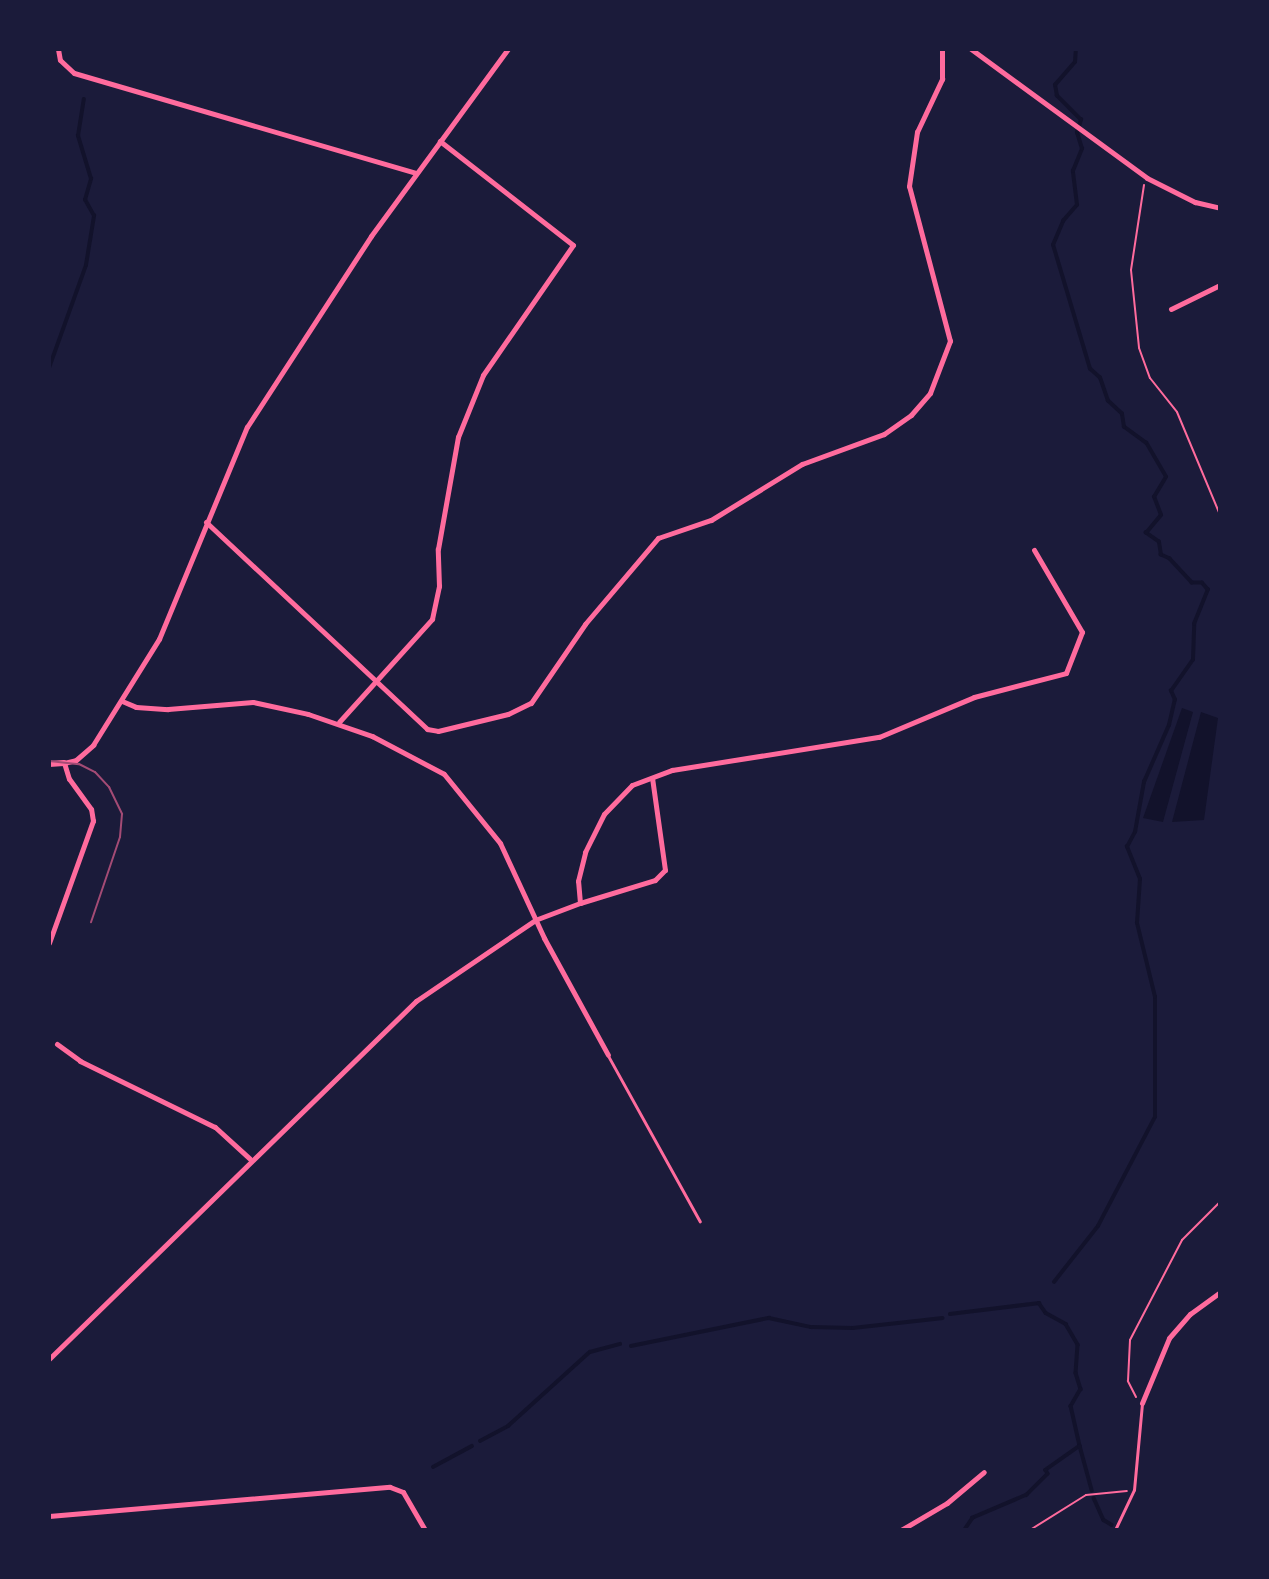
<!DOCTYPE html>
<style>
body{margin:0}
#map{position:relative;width:1269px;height:1579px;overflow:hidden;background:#1b1b3a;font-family:"Roboto Condensed",sans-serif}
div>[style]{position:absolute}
.water>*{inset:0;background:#12122b}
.stream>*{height:3.5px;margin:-1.75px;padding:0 1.75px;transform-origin:1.75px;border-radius:1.75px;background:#12122b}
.path>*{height:2px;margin:-1px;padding:0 1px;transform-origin:1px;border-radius:1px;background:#ff6b9d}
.service>*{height:2.5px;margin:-1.25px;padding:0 1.25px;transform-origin:1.25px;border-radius:1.25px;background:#ff6b9d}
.minor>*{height:5px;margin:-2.5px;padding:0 2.5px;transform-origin:2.5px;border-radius:2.5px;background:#ff6b9d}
.tertiary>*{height:6px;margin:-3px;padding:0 3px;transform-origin:3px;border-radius:3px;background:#ff6b9d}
.tram>*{height:2px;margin:-1px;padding:0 1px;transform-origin:1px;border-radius:1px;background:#a44b75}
span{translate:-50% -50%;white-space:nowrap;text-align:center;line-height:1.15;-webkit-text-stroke:6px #1b1b3a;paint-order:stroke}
.frame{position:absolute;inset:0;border:51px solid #1b1b3a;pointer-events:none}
</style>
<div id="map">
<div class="water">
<div style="clip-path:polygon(1182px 708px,1193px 712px,1163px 822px,1143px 818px)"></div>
<div style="clip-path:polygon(1201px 712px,1218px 718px,1204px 820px,1172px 822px)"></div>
</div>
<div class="stream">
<div style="left:49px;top:368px;width:109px;rotate:-70.2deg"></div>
<div style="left:86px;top:265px;width:50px;rotate:-80.7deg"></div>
<div style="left:94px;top:216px;width:18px;rotate:-119deg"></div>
<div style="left:85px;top:200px;width:22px;rotate:-74deg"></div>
<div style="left:91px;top:179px;width:45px;rotate:-106.8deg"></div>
<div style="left:78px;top:136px;width:37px;rotate:-81deg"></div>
<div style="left:1054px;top:1282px;width:71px;rotate:-51.8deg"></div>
<div style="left:1098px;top:1226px;width:123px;rotate:-62.4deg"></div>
<div style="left:1155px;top:1117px;width:120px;rotate:-90deg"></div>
<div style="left:1155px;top:997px;width:76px;rotate:-103.7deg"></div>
<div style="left:1137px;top:923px;width:44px;rotate:-86.1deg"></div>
<div style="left:1140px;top:879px;width:35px;rotate:-112deg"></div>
<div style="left:1127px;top:847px;width:17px;rotate:-62deg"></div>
<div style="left:1135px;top:832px;width:51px;rotate:-79.8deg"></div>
<div style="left:1144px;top:782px;width:62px;rotate:-66.3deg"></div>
<div style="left:1169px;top:725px;width:26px;rotate:-77deg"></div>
<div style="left:1175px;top:700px;width:10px;rotate:-114deg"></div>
<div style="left:1171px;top:691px;width:38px;rotate:-55deg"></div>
<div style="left:1193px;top:660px;width:36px;rotate:-88deg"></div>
<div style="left:1194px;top:624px;width:37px;rotate:-68deg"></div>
<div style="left:1208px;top:590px;width:9px;rotate:-131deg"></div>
<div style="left:1202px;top:583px;width:10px;rotate:180deg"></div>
<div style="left:1192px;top:583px;width:33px;rotate:-133deg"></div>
<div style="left:1170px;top:559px;width:10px;rotate:-156deg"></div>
<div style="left:1161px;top:555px;width:13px;rotate:-99deg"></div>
<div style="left:1159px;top:542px;width:16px;rotate:-145deg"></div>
<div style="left:1146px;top:533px;width:23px;rotate:-50deg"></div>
<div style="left:1161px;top:515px;width:19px;rotate:-111deg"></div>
<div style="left:1154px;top:497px;width:23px;rotate:-59deg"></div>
<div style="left:1166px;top:477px;width:39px;rotate:-120deg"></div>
<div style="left:1146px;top:443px;width:27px;rotate:-144deg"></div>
<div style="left:1124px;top:427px;width:13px;rotate:-99deg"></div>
<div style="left:1122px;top:414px;width:19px;rotate:-137deg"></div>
<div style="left:1108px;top:401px;width:24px;rotate:-109deg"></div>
<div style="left:1100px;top:378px;width:13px;rotate:-138deg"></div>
<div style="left:1090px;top:369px;width:129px;rotate:-106.6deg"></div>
<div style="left:1053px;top:245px;width:26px;rotate:-67deg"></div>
<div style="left:1063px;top:221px;width:21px;rotate:-49deg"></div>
<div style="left:1077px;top:205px;width:34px;rotate:-97deg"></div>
<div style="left:1073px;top:171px;width:24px;rotate:-68deg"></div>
<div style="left:1082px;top:149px;width:17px;rotate:-107deg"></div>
<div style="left:1077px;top:133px;width:14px;rotate:-73deg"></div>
<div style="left:1081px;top:120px;width:34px;rotate:-135deg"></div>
<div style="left:1057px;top:96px;width:11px;rotate:-100deg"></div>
<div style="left:1055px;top:85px;width:30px;rotate:-49deg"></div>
<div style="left:1075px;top:62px;width:13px;rotate:-86deg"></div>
<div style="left:950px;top:1314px;width:90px;rotate:-7deg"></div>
<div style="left:1039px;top:1303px;width:12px;rotate:55deg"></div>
<div style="left:1046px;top:1313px;width:23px;rotate:29deg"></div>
<div style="left:1066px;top:1324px;width:24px;rotate:60deg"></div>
<div style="left:1078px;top:1345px;width:28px;rotate:94deg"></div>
<div style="left:1076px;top:1373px;width:17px;rotate:73deg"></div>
<div style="left:1081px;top:1389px;width:20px;rotate:120deg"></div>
<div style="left:1071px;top:1406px;width:41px;rotate:77.3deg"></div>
<div style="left:1080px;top:1446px;width:42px;rotate:144.8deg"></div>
<div style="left:1046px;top:1470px;width:4px;rotate:63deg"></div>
<div style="left:1048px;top:1474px;width:30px;rotate:135deg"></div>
<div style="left:1027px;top:1495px;width:59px;rotate:156.9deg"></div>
<div style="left:973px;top:1518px;width:14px;rotate:124deg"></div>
<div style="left:631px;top:1346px;width:141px;rotate:-11.5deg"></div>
<div style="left:769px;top:1318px;width:43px;rotate:12.1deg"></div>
<div style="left:811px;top:1327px;width:42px;rotate:1.4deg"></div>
<div style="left:853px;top:1328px;width:90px;rotate:-6.4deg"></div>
<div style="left:480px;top:1441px;width:32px;rotate:-28deg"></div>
<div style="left:508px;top:1426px;width:110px;rotate:-42.1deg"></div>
<div style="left:590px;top:1352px;width:31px;rotate:-15deg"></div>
<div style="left:1080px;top:1446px;width:46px;rotate:74.7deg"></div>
<div style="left:433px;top:1467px;width:44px;rotate:-28.3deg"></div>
<div style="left:1094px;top:1498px;width:24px;rotate:66deg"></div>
<div style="left:1104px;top:1520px;width:9px;rotate:32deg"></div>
</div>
<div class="path">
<div style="left:1144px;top:185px;width:86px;rotate:98.7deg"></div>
<div style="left:1131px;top:270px;width:78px;rotate:84.1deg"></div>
<div style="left:1139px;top:348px;width:32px;rotate:70deg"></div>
<div style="left:1150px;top:378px;width:43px;rotate:51.5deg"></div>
<div style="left:1177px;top:412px;width:112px;rotate:67.3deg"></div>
<div style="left:1136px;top:1397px;width:18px;rotate:-117deg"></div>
<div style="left:1128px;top:1381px;width:41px;rotate:-87.2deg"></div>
<div style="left:1130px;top:1340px;width:113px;rotate:-62.5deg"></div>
<div style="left:1182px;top:1240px;width:54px;rotate:-45deg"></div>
<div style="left:1030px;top:1530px;width:66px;rotate:-32deg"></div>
<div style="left:1086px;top:1495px;width:41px;rotate:-5.6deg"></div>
</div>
<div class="service">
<div style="left:608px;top:1055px;width:190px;rotate:61deg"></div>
<div style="left:1115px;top:1530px;width:44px;rotate:-64.6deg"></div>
<div style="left:1134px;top:1490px;width:87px;rotate:-84.7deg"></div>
</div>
<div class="minor">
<div style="left:58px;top:49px;width:11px;rotate:80deg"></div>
<div style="left:60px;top:60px;width:19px;rotate:43deg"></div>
<div style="left:74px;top:73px;width:356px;rotate:16.3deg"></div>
<div style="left:971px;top:49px;width:218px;rotate:36.2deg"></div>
<div style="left:1147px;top:178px;width:54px;rotate:26.6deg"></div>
<div style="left:1195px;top:202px;width:26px;rotate:13deg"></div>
<div style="left:1171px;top:309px;width:55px;rotate:-26.1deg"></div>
<div style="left:206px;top:522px;width:303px;rotate:43.1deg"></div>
<div style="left:427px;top:729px;width:11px;rotate:10deg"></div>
<div style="left:438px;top:731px;width:72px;rotate:-13.7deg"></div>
<div style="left:508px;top:714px;width:25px;rotate:-26deg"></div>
<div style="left:531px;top:703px;width:96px;rotate:-55.6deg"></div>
<div style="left:585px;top:624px;width:113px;rotate:-49.7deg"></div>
<div style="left:658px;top:538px;width:56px;rotate:-18.8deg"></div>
<div style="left:711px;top:520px;width:107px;rotate:-31.6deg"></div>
<div style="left:802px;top:464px;width:87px;rotate:-20.1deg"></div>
<div style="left:884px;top:434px;width:33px;rotate:-35deg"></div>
<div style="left:911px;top:415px;width:29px;rotate:-49deg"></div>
<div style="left:930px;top:393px;width:56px;rotate:-69deg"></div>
<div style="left:950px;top:341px;width:160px;rotate:-104.8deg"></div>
<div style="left:909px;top:186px;width:55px;rotate:-81.6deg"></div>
<div style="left:917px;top:132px;width:59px;rotate:-64.7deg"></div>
<div style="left:942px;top:79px;width:30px;rotate:-90deg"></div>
<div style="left:122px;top:701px;width:15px;rotate:23deg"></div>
<div style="left:136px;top:707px;width:32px;rotate:4deg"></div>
<div style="left:168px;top:709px;width:85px;rotate:-4.7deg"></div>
<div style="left:253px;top:702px;width:56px;rotate:12.3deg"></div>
<div style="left:308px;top:714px;width:68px;rotate:19deg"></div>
<div style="left:372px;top:736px;width:81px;rotate:27.8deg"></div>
<div style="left:444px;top:774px;width:89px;rotate:50.9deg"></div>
<div style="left:500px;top:843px;width:105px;rotate:65.1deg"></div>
<div style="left:544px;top:938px;width:133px;rotate:61.3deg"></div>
<div style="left:339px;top:722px;width:139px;rotate:-47.9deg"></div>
<div style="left:432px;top:619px;width:34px;rotate:-78deg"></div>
<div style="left:439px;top:586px;width:37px;rotate:-92deg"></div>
<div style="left:438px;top:549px;width:114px;rotate:-79.9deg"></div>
<div style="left:458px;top:437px;width:67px;rotate:-68deg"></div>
<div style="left:483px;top:375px;width:158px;rotate:-55.3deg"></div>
<div style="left:573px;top:245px;width:169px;rotate:-142deg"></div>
<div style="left:580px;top:903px;width:78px;rotate:-17deg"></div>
<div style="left:655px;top:880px;width:14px;rotate:-45deg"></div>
<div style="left:665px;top:870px;width:93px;rotate:-98deg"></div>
<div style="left:49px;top:943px;width:130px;rotate:-70.2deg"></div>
<div style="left:93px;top:821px;width:12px;rotate:-99deg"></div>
<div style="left:91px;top:809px;width:37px;rotate:-126deg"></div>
<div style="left:69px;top:779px;width:17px;rotate:-107deg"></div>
<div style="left:64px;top:763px;width:12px;rotate:-14deg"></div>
<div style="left:76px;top:760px;width:23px;rotate:-41deg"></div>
<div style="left:93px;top:745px;width:125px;rotate:-58.1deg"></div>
<div style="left:159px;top:639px;width:230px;rotate:-67.5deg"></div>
<div style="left:247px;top:427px;width:228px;rotate:-57deg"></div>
<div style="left:371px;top:236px;width:232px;rotate:-53.8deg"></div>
<div style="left:57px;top:1044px;width:29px;rotate:36deg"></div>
<div style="left:80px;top:1061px;width:150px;rotate:26.1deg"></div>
<div style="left:215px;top:1127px;width:47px;rotate:42.4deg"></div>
<div style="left:49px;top:1359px;width:513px;rotate:-44.29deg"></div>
<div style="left:416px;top:1001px;width:144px;rotate:-34.2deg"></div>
<div style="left:535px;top:920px;width:48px;rotate:-20.7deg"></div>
<div style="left:580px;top:903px;width:22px;rotate:-95deg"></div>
<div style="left:578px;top:881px;width:30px;rotate:-76deg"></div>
<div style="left:585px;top:852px;width:42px;rotate:-63.4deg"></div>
<div style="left:604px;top:814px;width:40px;rotate:-46deg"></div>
<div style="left:632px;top:785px;width:43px;rotate:-20.6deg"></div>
<div style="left:672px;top:770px;width:210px;rotate:-9.1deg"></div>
<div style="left:879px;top:737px;width:103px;rotate:-22.8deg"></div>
<div style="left:974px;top:697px;width:95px;rotate:-14.6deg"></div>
<div style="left:1066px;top:673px;width:44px;rotate:-68.7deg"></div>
<div style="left:1082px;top:632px;width:95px;rotate:-120.3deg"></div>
<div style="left:1142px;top:1403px;width:70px;rotate:-67.4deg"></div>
<div style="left:1169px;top:1338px;width:32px;rotate:-49deg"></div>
<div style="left:1190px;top:1314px;width:37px;rotate:-36deg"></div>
<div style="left:49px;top:1516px;width:342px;rotate:-4.9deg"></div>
<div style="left:390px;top:1487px;width:14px;rotate:21deg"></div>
<div style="left:403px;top:1492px;width:44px;rotate:59.9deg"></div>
<div style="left:901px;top:1530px;width:53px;rotate:-30.4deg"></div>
<div style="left:947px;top:1503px;width:48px;rotate:-40deg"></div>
</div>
<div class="tertiary">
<div style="left:49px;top:764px;width:15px;rotate:-4deg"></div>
</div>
<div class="tram">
<div style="left:49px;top:761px;width:30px;rotate:6deg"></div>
<div style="left:79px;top:764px;width:18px;rotate:27deg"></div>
<div style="left:95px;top:772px;width:21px;rotate:47deg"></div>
<div style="left:109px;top:787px;width:30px;rotate:64deg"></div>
<div style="left:122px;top:814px;width:23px;rotate:95deg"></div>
<div style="left:120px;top:837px;width:90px;rotate:108.8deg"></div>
</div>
<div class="frame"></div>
</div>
